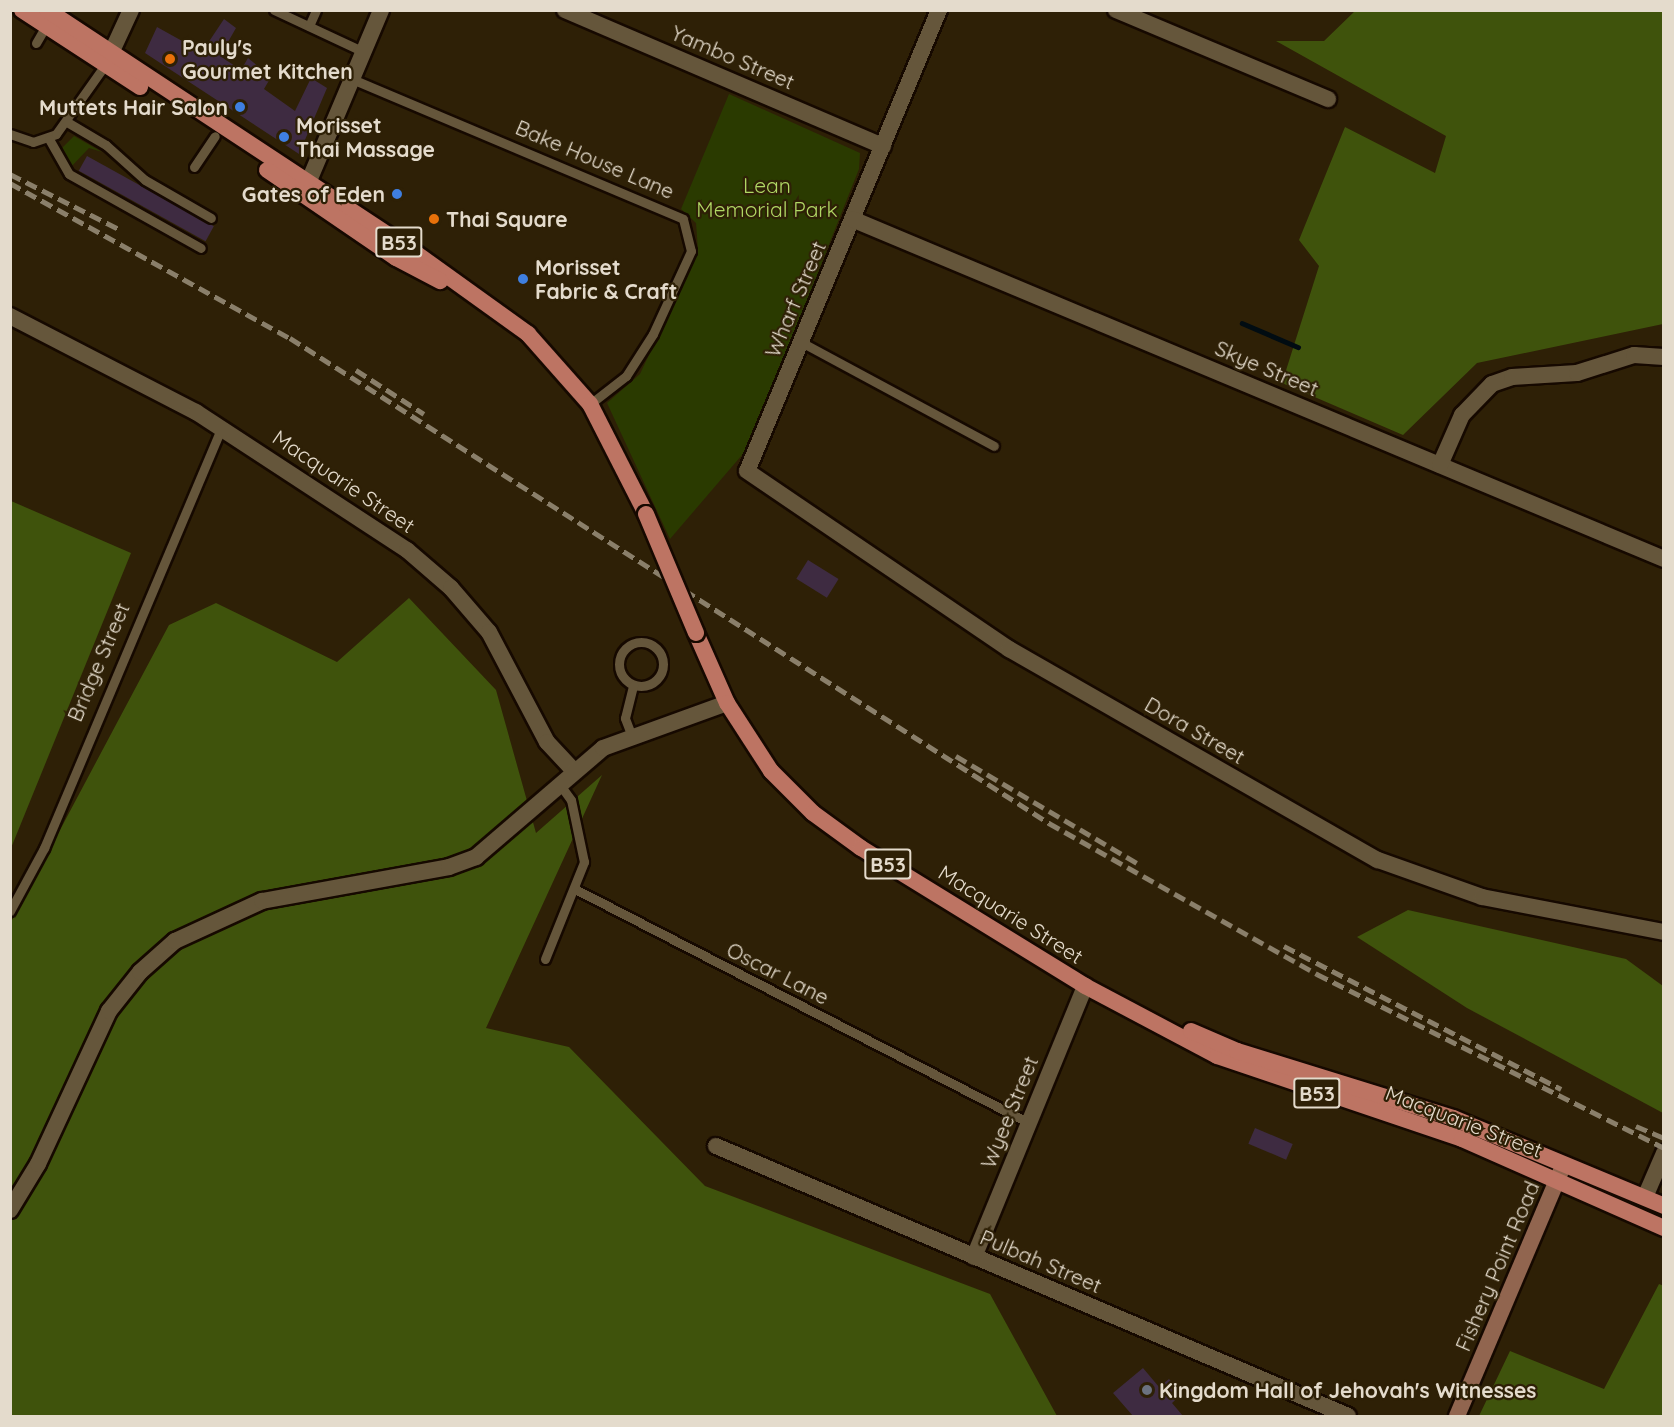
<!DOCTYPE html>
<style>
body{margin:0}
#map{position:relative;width:1674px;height:1427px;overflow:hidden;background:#2e2006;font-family:Quicksand,sans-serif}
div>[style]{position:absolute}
.green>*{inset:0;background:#2a3a00}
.forest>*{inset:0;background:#3f530c}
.stream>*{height:4.5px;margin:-2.25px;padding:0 2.25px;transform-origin:2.25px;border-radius:2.25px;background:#010c12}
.building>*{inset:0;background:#3e2b41;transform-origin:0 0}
.roads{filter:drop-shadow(2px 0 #160900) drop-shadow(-2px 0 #160900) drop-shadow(0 2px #160900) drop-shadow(0 -2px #160900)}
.service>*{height:9px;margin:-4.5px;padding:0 4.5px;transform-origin:4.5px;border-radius:4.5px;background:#65563b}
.service>.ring{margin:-4.5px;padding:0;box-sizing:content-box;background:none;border:9px solid #65563b;border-radius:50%}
.minor>*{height:16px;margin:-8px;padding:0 8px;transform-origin:8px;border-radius:8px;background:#65563b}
.secondary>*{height:16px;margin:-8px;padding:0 8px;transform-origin:8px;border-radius:8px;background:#91654f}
.primary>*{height:16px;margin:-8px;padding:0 8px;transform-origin:8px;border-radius:8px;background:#bd7463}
.rail>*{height:4.5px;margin-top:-2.25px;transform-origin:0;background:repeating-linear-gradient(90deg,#8a7f6a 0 12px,transparent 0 18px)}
.bridges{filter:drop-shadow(2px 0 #160900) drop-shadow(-2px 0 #160900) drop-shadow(0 2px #160900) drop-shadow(0 -2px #160900)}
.primary-bridge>*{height:16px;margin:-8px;padding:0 8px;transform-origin:8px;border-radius:8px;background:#bd7463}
.dots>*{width:16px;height:16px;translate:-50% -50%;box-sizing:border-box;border:3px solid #2e2006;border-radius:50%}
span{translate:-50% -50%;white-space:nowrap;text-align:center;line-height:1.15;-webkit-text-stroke:4.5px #2e2006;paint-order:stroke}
.shield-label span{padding:2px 4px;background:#2e2006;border:2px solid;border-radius:4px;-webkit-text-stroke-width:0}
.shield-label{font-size:20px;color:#e4dbcc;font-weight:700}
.poi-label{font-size:21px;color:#e4dbcc;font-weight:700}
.left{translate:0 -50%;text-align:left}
.right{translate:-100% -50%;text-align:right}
.street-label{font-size:21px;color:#e4dbcc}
.park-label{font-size:21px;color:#b0d764}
.frame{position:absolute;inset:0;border:12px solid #e4dbcc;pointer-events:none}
</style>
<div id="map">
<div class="green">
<div style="clip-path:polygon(729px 94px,860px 153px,859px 169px,748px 448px,670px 539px,607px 403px,640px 374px,698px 250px,696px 223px,681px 209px)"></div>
<div style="clip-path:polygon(74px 136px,102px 152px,89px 148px,70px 168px,62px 148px)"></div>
</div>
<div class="forest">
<div style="clip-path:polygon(1356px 10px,1663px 11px,1663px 324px,1477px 363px,1403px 435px,1282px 383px,1319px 266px,1299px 240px,1345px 127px,1435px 173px,1446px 136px,1276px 41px,1324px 41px)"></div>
<div style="clip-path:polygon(11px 501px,131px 553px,11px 848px)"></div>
<div style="clip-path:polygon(409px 598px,496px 690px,536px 833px,602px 775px,486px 1028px,569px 1047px,705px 1186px,990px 1294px,1057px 1416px,11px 1416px,11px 922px,169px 625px,216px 603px,337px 662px)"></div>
<div style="clip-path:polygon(1408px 910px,1626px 959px,1663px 986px,1663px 1113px,1467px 1008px,1357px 937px)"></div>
<div style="clip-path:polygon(1659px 1284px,1664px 1286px,1663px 1416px,1479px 1416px,1510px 1351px,1604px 1389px)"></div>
</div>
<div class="stream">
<div style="left:1242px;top:323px;width:61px;rotate:23.2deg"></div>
</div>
<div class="building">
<div style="clip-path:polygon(224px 19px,236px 28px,220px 56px,241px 70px,248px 58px,271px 77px,264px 89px,295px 111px,311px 78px,327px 88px,299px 154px,145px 53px,157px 27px,202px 52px)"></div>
<div style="left:87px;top:156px;width:145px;height:17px;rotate:29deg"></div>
<div style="left:808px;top:560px;width:36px;height:22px;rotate:32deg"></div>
<div style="left:1255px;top:1128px;width:41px;height:17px;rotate:23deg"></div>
<div style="clip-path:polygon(1143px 1368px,1159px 1387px,1169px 1379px,1182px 1394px,1172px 1403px,1183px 1416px,1133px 1416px,1113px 1393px)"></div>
</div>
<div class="roads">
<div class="service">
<div style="left:274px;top:10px;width:99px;rotate:25deg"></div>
<div style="left:309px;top:26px;width:17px;rotate:-66deg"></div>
<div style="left:36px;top:43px;width:20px;rotate:-60deg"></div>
<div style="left:352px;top:79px;width:359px;rotate:22.9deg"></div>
<div style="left:683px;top:219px;width:33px;rotate:76deg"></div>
<div style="left:691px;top:251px;width:91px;rotate:114.6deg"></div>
<div style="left:653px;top:334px;width:50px;rotate:122.7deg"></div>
<div style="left:626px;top:376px;width:46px;rotate:142.1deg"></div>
<div style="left:67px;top:122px;width:45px;rotate:30.5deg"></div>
<div style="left:106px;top:145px;width:52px;rotate:41.9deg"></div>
<div style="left:145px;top:180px;width:76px;rotate:29.9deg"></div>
<div style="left:10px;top:134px;width:24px;rotate:19deg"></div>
<div style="left:33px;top:142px;width:24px;rotate:-19deg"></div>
<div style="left:56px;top:134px;width:85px;rotate:-54.6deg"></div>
<div style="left:49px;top:139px;width:40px;rotate:60.3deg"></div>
<div style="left:69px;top:174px;width:151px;rotate:29.3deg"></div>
<div style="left:194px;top:167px;width:37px;rotate:-56deg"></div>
<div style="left:801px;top:342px;width:219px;rotate:28.3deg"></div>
<div class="ring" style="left:619px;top:642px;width:35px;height:35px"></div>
<div style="left:631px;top:734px;width:17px;rotate:-111deg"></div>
<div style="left:625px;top:718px;width:34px;rotate:-76deg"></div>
<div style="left:577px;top:890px;width:509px;rotate:27.27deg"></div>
<div style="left:10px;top:911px;width:72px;rotate:-61.6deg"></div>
<div style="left:44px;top:848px;width:456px;rotate:-67.1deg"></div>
<div style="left:545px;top:959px;width:105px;rotate:-68.1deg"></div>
<div style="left:584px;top:862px;width:63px;rotate:-101.8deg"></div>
<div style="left:571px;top:800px;width:19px;rotate:-126deg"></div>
</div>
<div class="minor">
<div style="left:565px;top:10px;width:346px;rotate:23.2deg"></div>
<div style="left:939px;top:10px;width:499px;rotate:112.6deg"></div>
<div style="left:747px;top:471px;width:317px;rotate:34.2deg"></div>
<div style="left:1009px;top:649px;width:425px;rotate:29.8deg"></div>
<div style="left:1378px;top:860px;width:110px;rotate:19.6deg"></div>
<div style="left:1482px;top:897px;width:185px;rotate:10.9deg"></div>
<div style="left:1116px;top:10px;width:230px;rotate:22.8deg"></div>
<div style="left:106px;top:64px;width:60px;rotate:-65.2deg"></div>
<div style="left:303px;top:195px;width:201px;rotate:-67.1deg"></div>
<div style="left:852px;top:219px;width:880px;rotate:22.72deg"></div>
<div style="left:10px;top:316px;width:209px;rotate:27.3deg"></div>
<div style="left:196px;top:412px;width:252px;rotate:33.2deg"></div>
<div style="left:407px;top:550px;width:58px;rotate:40.8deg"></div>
<div style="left:451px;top:588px;width:58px;rotate:49.2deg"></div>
<div style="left:489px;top:632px;width:124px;rotate:62.2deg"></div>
<div style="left:547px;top:742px;width:38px;rotate:47deg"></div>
<div style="left:1440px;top:465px;width:55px;rotate:-66.3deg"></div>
<div style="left:1462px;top:415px;width:43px;rotate:-45.9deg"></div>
<div style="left:1492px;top:384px;width:21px;rotate:-19deg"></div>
<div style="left:1512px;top:377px;width:65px;rotate:-3.5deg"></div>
<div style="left:1577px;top:373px;width:60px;rotate:-17.5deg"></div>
<div style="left:1634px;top:355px;width:30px;rotate:4deg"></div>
<div style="left:716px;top:1146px;width:687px;rotate:23.13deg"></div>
<div style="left:1645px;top:1197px;width:48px;rotate:-66.6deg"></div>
<div style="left:10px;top:1210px;width:54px;rotate:-58.7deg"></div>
<div style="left:38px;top:1164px;width:169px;rotate:-65.1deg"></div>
<div style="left:109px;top:1011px;width:50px;rotate:-51.5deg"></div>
<div style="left:140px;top:972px;width:47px;rotate:-41.5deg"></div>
<div style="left:175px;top:941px;width:96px;rotate:-24.7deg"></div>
<div style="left:262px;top:901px;width:190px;rotate:-10.3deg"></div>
<div style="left:449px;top:867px;width:29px;rotate:-20deg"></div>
<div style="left:476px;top:857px;width:167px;rotate:-40.6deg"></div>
<div style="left:603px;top:748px;width:132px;rotate:-19.9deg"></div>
<div style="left:974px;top:1257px;width:293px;rotate:-67.7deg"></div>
</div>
<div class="secondary">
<div style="left:1457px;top:1416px;width:268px;rotate:-67deg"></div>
</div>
<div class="primary">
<div style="left:22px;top:10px;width:141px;rotate:33.1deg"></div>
<div style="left:47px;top:10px;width:431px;rotate:33.4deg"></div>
<div style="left:407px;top:247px;width:149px;rotate:35.7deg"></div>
<div style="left:528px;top:334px;width:94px;rotate:48.5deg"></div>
<div style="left:590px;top:404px;width:123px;rotate:63deg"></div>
<div style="left:267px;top:170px;width:156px;rotate:34.3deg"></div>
<div style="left:396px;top:258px;width:50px;rotate:27.6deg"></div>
<div style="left:696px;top:633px;width:77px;rotate:66.1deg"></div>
<div style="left:727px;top:703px;width:81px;rotate:57.1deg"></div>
<div style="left:771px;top:771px;width:59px;rotate:45deg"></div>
<div style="left:813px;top:813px;width:59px;rotate:36.1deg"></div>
<div style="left:861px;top:848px;width:263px;rotate:31.6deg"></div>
<div style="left:1085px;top:986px;width:149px;rotate:27.9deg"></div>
<div style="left:1217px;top:1056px;width:259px;rotate:18.7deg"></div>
<div style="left:1462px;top:1139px;width:221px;rotate:23.8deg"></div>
<div style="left:1191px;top:1031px;width:50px;rotate:23.5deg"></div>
<div style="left:1237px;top:1051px;width:226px;rotate:17.2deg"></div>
<div style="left:1453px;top:1118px;width:229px;rotate:22.6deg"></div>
</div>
</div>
<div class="rail">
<div style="left:10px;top:174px;width:122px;rotate:26.8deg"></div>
<div style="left:10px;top:183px;width:320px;rotate:29deg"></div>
<div style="left:290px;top:338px;width:901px;rotate:32.58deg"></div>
<div style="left:1049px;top:823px;width:308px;rotate:29.4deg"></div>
<div style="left:1317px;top:974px;width:388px;rotate:26.6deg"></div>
<div style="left:356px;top:370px;width:81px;rotate:32.9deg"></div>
<div style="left:956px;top:756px;width:216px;rotate:30.6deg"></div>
<div style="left:1284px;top:946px;width:312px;rotate:27.3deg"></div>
<div style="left:1636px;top:1126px;width:30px;rotate:23deg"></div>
</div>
<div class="bridges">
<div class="primary-bridge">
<div style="left:646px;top:514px;width:129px;rotate:67.2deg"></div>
</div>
</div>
<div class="dots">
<div style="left:170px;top:59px;background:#e8710a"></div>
<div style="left:240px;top:107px;background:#3f7fe0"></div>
<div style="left:284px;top:137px;background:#3f7fe0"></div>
<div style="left:397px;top:194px;background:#3f7fe0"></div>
<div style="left:434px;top:219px;background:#e8710a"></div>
<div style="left:523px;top:279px;background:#3f7fe0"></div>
<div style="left:1147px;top:1390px;background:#6b7280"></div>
</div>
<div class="shield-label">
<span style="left:399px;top:242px">B53</span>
<span style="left:888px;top:864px">B53</span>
<span style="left:1317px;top:1093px">B53</span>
</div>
<div class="poi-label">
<span class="left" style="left:182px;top:59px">Pauly's<br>Gourmet Kitchen</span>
<span class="right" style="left:228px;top:107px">Muttets Hair Salon</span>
<span class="left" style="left:296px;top:137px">Morisset<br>Thai Massage</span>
<span class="right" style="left:385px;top:194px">Gates of Eden</span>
<span class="left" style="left:446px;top:219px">Thai Square</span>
<span class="left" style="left:535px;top:279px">Morisset<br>Fabric &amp; Craft</span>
<span class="left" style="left:1159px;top:1390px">Kingdom Hall of Jehovah's Witnesses</span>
</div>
<div class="street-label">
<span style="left:733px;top:57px;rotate:23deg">Yambo Street</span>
<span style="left:595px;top:159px;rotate:23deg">Bake House Lane</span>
<span style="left:795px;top:299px;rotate:-67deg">Wharf Street</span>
<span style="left:1267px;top:368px;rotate:23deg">Skye Street</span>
<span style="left:344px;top:481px;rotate:34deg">Macquarie Street</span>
<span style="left:98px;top:662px;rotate:-67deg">Bridge Street</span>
<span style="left:1195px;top:730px;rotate:30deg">Dora Street</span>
<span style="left:1011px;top:914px;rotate:32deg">Macquarie Street</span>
<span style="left:778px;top:973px;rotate:27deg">Oscar Lane</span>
<span style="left:1009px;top:1112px;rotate:-68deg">Wyee Street</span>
<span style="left:1464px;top:1121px;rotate:21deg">Macquarie Street</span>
<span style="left:1041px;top:1261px;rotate:23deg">Pulbah Street</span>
<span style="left:1497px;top:1266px;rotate:-67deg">Fishery Point Road</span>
</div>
<div class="park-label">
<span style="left:767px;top:197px">Lean<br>Memorial Park</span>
</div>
<div class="frame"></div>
</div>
